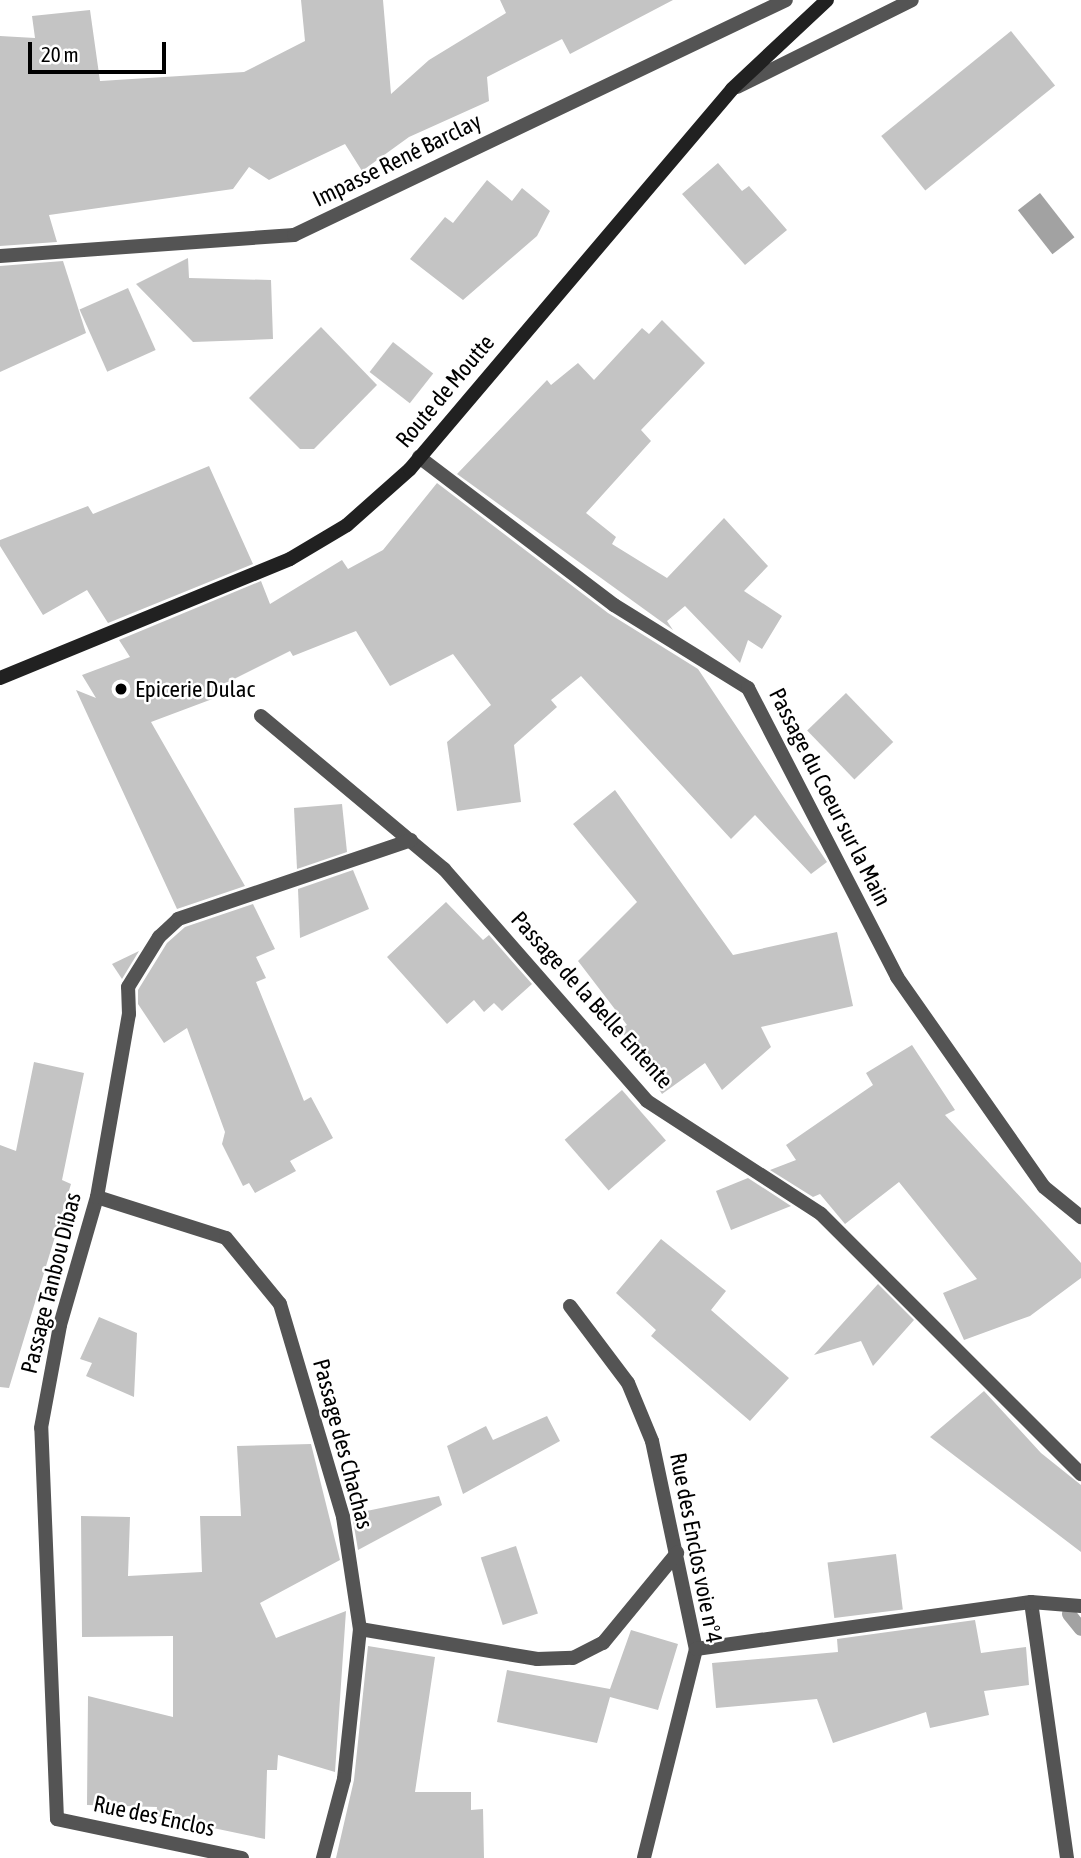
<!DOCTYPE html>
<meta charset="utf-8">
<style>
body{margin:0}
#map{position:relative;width:1081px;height:1858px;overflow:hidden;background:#fff;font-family:"Asap Condensed",sans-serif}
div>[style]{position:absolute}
.water>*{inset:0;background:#a2a2a2;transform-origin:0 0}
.stream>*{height:14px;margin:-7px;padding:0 7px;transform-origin:7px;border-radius:7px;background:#a2a2a2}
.building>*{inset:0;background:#c4c4c4;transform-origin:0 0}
.street>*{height:14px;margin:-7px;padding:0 7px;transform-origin:7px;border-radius:7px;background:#545454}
.secondary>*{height:14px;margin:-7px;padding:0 7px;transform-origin:7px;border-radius:7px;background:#212121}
.dots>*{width:19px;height:19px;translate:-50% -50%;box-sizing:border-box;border:4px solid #fff;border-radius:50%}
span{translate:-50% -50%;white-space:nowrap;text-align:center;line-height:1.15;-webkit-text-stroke:5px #fff;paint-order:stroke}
.street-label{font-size:23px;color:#000}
.poi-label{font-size:23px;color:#000}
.left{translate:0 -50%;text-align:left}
.scale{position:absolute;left:28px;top:42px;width:138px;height:32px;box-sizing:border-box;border:4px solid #000;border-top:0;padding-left:9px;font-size:21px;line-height:24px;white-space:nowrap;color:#000;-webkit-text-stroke:5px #fff;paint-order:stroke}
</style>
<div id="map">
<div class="water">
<div style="left:1040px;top:193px;width:56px;height:28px;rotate:52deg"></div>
</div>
<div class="stream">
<div style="left:1069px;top:1614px;width:19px;rotate:51deg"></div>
</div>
<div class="building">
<div style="clip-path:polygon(301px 0,383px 0,391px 94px,429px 60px,506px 13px,500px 0,673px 0,570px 54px,562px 39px,487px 77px,489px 101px,409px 137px,362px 171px,345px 144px,269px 180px,249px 167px,233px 189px,49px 215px,57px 242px,0 246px,0 36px,35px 38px,32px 16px,90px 10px,100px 81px,244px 72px,305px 41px)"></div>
<div style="left:1011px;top:31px;width:70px;height:167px;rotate:51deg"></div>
<div style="clip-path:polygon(718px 163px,742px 191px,749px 186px,787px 230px,745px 265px,682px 194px)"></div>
<div style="clip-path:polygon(487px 180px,512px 201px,522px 188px,550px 211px,537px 236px,463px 300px,410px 259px,445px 217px,453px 223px)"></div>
<div style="clip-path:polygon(188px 258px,189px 278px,271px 280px,273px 339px,193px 342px,136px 284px)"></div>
<div style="clip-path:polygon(63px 261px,86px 333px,0 372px,0 266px)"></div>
<div style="left:128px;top:288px;width:68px;height:53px;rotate:66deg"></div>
<div style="clip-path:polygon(662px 320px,705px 363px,641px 430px,651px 441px,586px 513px,616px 537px,612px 544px,667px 578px,724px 518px,768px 566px,744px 591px,782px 616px,762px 649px,748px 640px,740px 663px,685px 606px,667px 621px,673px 630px,457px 474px,547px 380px,551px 385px,578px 363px,594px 380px,642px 328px,649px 334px)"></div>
<div style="clip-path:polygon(321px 327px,377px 385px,314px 449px,300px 449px,249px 398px)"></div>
<div style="left:393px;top:342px;width:51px;height:38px;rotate:38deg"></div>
<div style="clip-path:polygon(209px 466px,253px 564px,108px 623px,87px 590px,43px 615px,0 546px,0 540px,88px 506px,93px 514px)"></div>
<div style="clip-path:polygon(437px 483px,608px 613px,698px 669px,827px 862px,811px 874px,755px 815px,731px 839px,581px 676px,551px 700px,557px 707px,514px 745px,521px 802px,457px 811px,447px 742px,491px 705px,453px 654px,390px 686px,356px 631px,293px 656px,290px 651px,220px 686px,223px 695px,151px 722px,245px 886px,177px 909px,76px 690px,96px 698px,82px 675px,130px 657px,119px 640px,261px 581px,270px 604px,342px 560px,348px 569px,383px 550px)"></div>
<div style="left:846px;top:693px;width:68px;height:54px;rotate:46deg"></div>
<div style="clip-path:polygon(615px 790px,733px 955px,837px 932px,853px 1006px,761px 1027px,771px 1047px,722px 1090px,705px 1063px,662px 1094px,620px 1029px,627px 1025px,578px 961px,637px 902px,573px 824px)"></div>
<div style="clip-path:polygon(342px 804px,347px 852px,297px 869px,294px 808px)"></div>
<div style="clip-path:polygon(353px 870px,369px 909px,300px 938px,298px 889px)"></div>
<div style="clip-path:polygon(446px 902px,483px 940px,489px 935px,532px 984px,502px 1011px,494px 1003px,484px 1012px,474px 1000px,447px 1024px,387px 957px)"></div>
<div style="clip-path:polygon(253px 904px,275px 949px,256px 957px,266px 978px,256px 982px,304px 1101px,311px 1097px,333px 1138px,290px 1161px,296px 1171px,255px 1193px,249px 1183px,243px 1186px,222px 1144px,225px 1132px,187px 1028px,164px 1043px,138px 1004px,138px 990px,167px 943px,185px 927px)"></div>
<div style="clip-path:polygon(139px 951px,122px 979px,112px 964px)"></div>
<div style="clip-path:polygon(912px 1045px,955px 1110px,945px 1115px,1081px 1263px,1081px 1278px,1030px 1316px,964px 1340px,943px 1293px,977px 1279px,899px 1182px,845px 1224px,820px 1194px,813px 1197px,770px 1170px,796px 1160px,786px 1145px,873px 1085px,866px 1073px)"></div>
<div style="clip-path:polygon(34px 1062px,84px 1073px,62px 1180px,71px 1184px,9px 1388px,0 1387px,0 1145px,16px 1151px)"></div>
<div style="left:622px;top:1090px;width:67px;height:76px;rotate:49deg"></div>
<div style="clip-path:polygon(748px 1178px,791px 1206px,731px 1230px,716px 1191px)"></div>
<div style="clip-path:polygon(661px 1239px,726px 1291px,711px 1310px,789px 1378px,750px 1421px,651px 1336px,656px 1330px,616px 1293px)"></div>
<div style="clip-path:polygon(878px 1284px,914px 1320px,873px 1366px,861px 1341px,814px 1355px)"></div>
<div style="clip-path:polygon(99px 1317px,137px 1333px,134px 1397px,86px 1376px,92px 1363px,80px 1359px)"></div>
<div style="clip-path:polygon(984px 1391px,1041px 1453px,1081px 1485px,1081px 1552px,930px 1437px)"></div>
<div style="clip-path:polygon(547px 1416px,560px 1441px,463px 1494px,447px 1446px,486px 1426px,493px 1440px)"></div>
<div style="clip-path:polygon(311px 1444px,340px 1560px,260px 1603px,276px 1638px,346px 1611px,335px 1772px,278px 1755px,277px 1770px,267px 1770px,265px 1839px,156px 1816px,157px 1807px,87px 1805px,88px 1696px,173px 1717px,173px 1636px,82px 1637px,81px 1516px,130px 1517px,128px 1576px,202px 1572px,200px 1516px,241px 1516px,237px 1446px)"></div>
<div style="clip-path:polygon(439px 1496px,442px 1505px,358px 1550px,352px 1514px)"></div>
<div style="left:516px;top:1546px;width:71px;height:37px;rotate:72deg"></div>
<div style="left:896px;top:1554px;width:56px;height:69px;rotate:83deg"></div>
<div style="clip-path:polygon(975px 1620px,981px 1653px,1026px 1647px,1029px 1685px,984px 1691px,989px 1715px,930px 1728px,926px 1712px,833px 1743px,817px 1699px,716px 1708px,712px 1663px,838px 1652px,837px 1639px)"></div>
<div style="clip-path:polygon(631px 1630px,678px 1644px,658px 1710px,610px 1697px,597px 1743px,497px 1722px,507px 1670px,610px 1689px)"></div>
<div style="clip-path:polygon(368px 1646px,435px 1657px,415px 1792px,471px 1792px,471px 1810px,483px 1809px,484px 1858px,336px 1858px,354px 1780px)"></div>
</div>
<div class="street">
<div style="left:737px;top:87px;width:195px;rotate:-26.4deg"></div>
<div style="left:0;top:256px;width:295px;rotate:-4.1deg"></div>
<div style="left:294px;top:235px;width:545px;rotate:-25.53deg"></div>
<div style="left:419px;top:457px;width:245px;rotate:37.2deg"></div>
<div style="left:614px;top:605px;width:158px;rotate:31.8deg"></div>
<div style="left:748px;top:688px;width:325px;rotate:62.7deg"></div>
<div style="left:897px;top:977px;width:256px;rotate:55deg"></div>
<div style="left:1044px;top:1187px;width:48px;rotate:39deg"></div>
<div style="left:261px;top:716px;width:239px;rotate:39.9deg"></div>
<div style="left:444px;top:869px;width:308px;rotate:48.8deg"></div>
<div style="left:647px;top:1101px;width:207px;rotate:33deg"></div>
<div style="left:821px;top:1214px;width:368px;rotate:45deg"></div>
<div style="left:97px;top:1197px;width:135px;rotate:17.6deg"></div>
<div style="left:226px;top:1238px;width:85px;rotate:50.7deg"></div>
<div style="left:280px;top:1304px;width:222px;rotate:73.5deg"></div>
<div style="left:343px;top:1517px;width:113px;rotate:81.4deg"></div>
<div style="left:360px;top:1629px;width:151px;rotate:96.1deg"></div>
<div style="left:344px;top:1779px;width:82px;rotate:104.9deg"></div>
<div style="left:570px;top:1306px;width:96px;rotate:53deg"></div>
<div style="left:628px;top:1383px;width:63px;rotate:67.5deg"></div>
<div style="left:652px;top:1441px;width:213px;rotate:78.1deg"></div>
<div style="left:696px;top:1649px;width:215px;rotate:104deg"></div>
<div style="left:1031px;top:1602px;width:259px;rotate:82deg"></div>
<div style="left:360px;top:1629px;width:180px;rotate:9.6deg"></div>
<div style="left:537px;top:1659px;width:36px;rotate:-2deg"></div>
<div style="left:573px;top:1658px;width:34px;rotate:-27deg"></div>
<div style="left:603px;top:1643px;width:117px;rotate:-50.6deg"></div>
<div style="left:696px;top:1649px;width:338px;rotate:-8deg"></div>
<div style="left:1031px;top:1602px;width:50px;rotate:4.6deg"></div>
<div style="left:242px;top:1858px;width:189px;rotate:-168.1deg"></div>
<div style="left:57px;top:1819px;width:391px;rotate:-92.3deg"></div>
<div style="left:41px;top:1428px;width:105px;rotate:-79.5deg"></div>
<div style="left:60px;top:1325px;width:133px;rotate:-73.9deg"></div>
<div style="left:97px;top:1197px;width:186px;rotate:-80.1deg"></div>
<div style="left:129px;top:1014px;width:27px;rotate:-92deg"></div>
<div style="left:128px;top:987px;width:59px;rotate:-58.2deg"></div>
<div style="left:159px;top:937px;width:26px;rotate:-43deg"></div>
<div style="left:178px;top:919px;width:246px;rotate:-18.7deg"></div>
</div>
<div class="secondary">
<div style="left:0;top:678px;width:313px;rotate:-22.3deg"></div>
<div style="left:290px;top:559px;width:66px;rotate:-30.8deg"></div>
<div style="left:347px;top:525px;width:84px;rotate:-41.6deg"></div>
<div style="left:410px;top:469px;width:498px;rotate:-49.7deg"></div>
<div style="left:732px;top:89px;width:130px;rotate:-43.1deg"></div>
</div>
<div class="dots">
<div style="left:121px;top:689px;background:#000"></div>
</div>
<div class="street-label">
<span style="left:397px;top:160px;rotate:-26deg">Impasse René Barclay</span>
<span style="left:445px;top:391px;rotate:-50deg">Route de Moutte</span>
<span style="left:830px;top:797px;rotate:63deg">Passage du Coeur sur la Main</span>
<span style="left:592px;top:1000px;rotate:48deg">Passage de la Belle Entente</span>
<span style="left:51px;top:1283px;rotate:-76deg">Passage Tanbou Dibas</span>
<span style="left:343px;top:1444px;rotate:75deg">Passage des Chachas</span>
<span style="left:696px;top:1548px;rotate:79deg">Rue des Enclos voie n°4</span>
<span style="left:154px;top:1816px;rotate:12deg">Rue des Enclos</span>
</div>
<div class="poi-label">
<span class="left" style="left:135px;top:689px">Epicerie Dulac</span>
</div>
<div class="scale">20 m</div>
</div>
